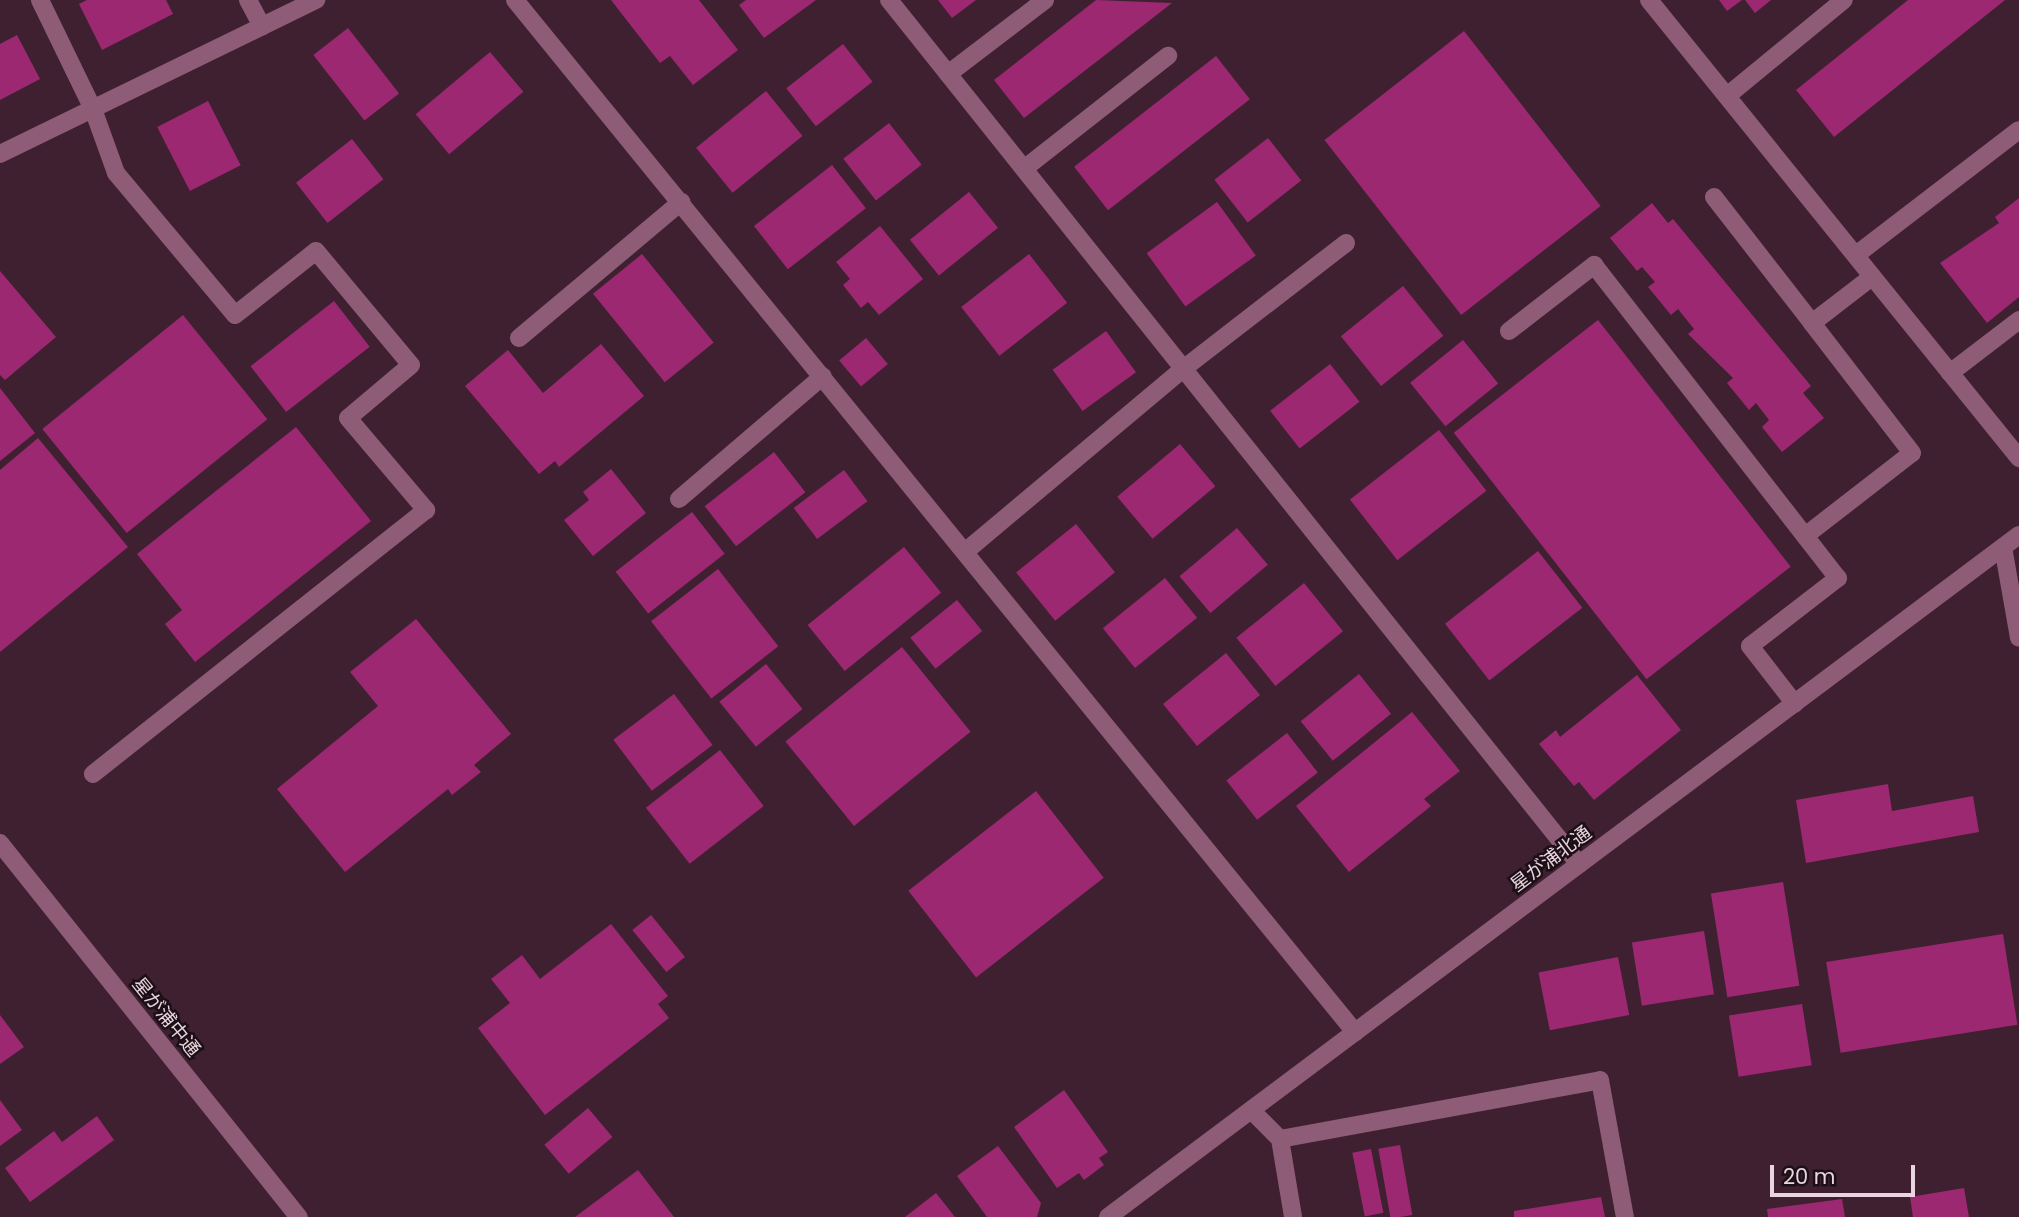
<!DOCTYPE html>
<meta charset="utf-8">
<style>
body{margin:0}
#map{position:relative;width:2019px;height:1217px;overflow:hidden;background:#3e2030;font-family:Poppins,"Noto Sans JP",sans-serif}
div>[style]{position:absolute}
.building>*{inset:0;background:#9c2871;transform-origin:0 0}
.minor>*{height:18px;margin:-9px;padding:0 9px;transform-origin:9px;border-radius:9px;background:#8e5c77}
span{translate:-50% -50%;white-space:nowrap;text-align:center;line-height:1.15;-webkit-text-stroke:5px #1c0f16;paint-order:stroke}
.street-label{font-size:19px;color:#e9d5df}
.scale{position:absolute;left:1770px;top:1165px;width:145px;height:32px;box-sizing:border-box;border:4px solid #e9d5df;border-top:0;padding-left:9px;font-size:21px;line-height:24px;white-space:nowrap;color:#e9d5df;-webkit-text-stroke:5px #1c0f16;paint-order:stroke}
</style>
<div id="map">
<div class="building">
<div style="clip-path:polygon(87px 0,166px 0,173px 14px,102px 50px,79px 4px)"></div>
<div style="clip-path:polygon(611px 0,699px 0,738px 50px,693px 85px,670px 56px,660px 63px)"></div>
<div style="clip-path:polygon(746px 0,816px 0,764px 38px,739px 5px)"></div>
<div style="clip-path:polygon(938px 0,976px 0,952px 18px)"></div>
<div style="clip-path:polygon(1096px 0,1172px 3px,1024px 118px,994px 80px)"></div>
<div style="clip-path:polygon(1719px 0,1742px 0,1727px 11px)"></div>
<div style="clip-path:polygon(1745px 0,1771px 0,1755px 13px)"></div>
<div style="clip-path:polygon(1908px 0,2005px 0,1834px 137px,1796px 90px)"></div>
<div style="left:348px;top:28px;width:83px;height:44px;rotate:52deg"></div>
<div style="left:1464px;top:31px;width:222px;height:177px;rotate:52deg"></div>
<div style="clip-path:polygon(17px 35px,40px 79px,0 100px,0 44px)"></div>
<div style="left:843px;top:44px;width:48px;height:72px;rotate:52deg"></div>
<div style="left:490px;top:52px;width:52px;height:97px;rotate:50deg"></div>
<div style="left:1216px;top:56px;width:55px;height:180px;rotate:52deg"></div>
<div style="left:766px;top:91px;width:58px;height:90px;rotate:51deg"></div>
<div style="left:208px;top:101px;width:72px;height:57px;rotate:63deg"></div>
<div style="left:889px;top:123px;width:53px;height:58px;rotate:52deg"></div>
<div style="left:1268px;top:138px;width:54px;height:68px;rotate:52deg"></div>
<div style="left:352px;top:139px;width:51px;height:71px;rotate:52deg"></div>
<div style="left:832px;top:165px;width:55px;height:99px;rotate:52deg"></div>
<div style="left:969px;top:192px;width:46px;height:76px;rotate:51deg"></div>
<div style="clip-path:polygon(2019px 198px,2019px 297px,1987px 323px,1940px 263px,1999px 223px,1995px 217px)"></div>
<div style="left:1217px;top:202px;width:66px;height:87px;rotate:54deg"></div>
<div style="clip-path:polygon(1652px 203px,1668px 223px,1673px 219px,1811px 386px,1803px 393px,1824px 418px,1782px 452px,1762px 427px,1769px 420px,1756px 403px,1749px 410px,1727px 383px,1733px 378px,1688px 334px,1694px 329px,1678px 309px,1671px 315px,1648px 287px,1655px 282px,1642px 267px,1637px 271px,1610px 238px)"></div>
<div style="clip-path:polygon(880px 226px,923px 279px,879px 315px,868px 302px,861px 308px,843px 285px,850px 279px,836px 262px)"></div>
<div style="left:642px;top:254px;width:114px;height:63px;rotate:51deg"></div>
<div style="left:1029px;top:254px;width:62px;height:86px;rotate:52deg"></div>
<div style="clip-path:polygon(0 271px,56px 337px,5px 380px,0 375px)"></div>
<div style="left:1403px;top:286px;width:64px;height:80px;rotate:51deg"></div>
<div style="left:334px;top:301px;width:58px;height:106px;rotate:52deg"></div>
<div style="left:183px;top:315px;width:134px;height:181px;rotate:51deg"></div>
<div style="left:1598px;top:320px;width:313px;height:183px;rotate:52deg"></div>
<div style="left:1106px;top:331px;width:51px;height:66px;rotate:54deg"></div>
<div style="left:866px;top:338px;width:34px;height:35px;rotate:50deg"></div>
<div style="left:1463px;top:340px;width:56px;height:68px;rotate:51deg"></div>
<div style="clip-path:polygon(601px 344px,644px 396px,559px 467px,555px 461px,539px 474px,465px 386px,508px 350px,543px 393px)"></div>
<div style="left:1330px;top:364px;width:48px;height:76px;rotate:52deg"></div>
<div style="clip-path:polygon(0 388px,35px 433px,0 461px)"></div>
<div style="clip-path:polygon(296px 427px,371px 521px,195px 662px,165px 624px,182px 610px,137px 554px)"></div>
<div style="left:1439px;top:430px;width:77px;height:113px;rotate:52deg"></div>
<div style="clip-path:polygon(38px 438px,128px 547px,0 652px,0 470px)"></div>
<div style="left:1180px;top:444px;width:55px;height:82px;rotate:50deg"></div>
<div style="left:774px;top:452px;width:51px;height:88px;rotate:52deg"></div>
<div style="clip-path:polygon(611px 469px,646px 513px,593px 556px,564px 520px,589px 500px,583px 492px)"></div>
<div style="left:844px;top:470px;width:39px;height:63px;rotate:53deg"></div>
<div style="left:692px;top:512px;width:53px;height:97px;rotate:52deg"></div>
<div style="left:1076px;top:524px;width:62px;height:77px;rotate:51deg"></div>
<div style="left:1237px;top:528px;width:48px;height:75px;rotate:50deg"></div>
<div style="left:904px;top:547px;width:59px;height:124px;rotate:51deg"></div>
<div style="left:1538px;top:551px;width:72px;height:118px;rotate:52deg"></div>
<div style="left:718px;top:569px;width:98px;height:85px;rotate:52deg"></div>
<div style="left:1165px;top:578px;width:51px;height:80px;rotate:51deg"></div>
<div style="left:1304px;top:583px;width:62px;height:87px;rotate:51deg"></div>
<div style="left:957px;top:600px;width:40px;height:60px;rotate:51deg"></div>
<div style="clip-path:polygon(416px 619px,511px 734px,474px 765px,481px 772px,452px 795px,448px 789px,345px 872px,277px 789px,378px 706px,350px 672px)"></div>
<div style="left:902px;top:647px;width:109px;height:150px;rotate:51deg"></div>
<div style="left:1226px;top:653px;width:54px;height:81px;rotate:51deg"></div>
<div style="left:766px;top:664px;width:58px;height:60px;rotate:51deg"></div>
<div style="left:1359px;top:674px;width:51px;height:75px;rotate:51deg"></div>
<div style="clip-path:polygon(1637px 675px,1681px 730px,1594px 800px,1579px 782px,1574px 786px,1539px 744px,1556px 730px,1560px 737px)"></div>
<div style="left:674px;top:694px;width:64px;height:76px;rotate:53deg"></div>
<div style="clip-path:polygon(1412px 712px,1460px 771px,1424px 799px,1431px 806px,1349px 872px,1296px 806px)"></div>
<div style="left:1287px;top:733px;width:50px;height:77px;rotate:52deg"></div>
<div style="left:720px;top:750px;width:71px;height:94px;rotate:52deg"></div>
<div style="clip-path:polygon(1888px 784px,1892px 811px,1973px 796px,1979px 832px,1806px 863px,1796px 800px)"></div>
<div style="left:1036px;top:791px;width:110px;height:162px;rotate:52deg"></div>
<div style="left:1783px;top:882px;width:105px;height:73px;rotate:81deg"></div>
<div style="left:651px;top:915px;width:54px;height:24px;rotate:51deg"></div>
<div style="clip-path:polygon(611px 924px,668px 996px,658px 1004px,669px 1018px,545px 1115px,478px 1028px,510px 1003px,491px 979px,522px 955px,540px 979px)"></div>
<div style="left:1704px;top:931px;width:64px;height:73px;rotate:81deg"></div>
<div style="left:2003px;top:934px;width:92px;height:179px;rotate:81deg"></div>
<div style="left:1618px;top:957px;width:59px;height:81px;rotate:79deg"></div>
<div style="left:1802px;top:1004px;width:62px;height:74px;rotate:81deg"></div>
<div style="clip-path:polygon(0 1015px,24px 1047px,0 1064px)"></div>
<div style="clip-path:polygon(1064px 1090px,1108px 1152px,1099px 1158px,1104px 1165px,1084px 1180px,1079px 1173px,1057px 1188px,1014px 1127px)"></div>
<div style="clip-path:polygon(0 1100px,22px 1130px,0 1146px)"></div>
<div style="left:588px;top:1108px;width:38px;height:57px;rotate:50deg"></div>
<div style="clip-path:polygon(97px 1116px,114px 1140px,30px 1202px,5px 1168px,54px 1131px,62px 1142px)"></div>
<div style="left:1400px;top:1145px;width:71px;height:22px;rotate:80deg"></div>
<div style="clip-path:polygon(998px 1146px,1041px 1203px,1037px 1217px,987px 1217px,957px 1176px)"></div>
<div style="left:1371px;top:1149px;width:65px;height:19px;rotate:79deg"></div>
<div style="clip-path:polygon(638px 1170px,674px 1217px,575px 1217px)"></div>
<div style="clip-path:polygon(1964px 1188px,1969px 1217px,1913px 1217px,1910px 1197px)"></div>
<div style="clip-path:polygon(936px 1193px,955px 1217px,905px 1217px)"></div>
<div style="clip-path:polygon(1601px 1197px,1605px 1217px,1514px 1217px,1514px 1211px)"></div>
<div style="clip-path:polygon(1842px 1199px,1845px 1217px,1768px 1217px,1767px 1209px)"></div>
</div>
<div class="minor">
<div style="left:40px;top:0;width:121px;rotate:64.1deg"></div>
<div style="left:93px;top:109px;width:68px;rotate:70.2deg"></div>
<div style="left:116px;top:173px;width:185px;rotate:50deg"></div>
<div style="left:235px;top:315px;width:103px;rotate:-38.3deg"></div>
<div style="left:316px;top:251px;width:148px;rotate:50.2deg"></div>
<div style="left:411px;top:365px;width:82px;rotate:139.9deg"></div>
<div style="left:348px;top:418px;width:121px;rotate:49.7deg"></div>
<div style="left:426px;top:510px;width:425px;rotate:141.6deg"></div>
<div style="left:248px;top:0;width:30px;rotate:62deg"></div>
<div style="left:515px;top:0;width:1331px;rotate:50.86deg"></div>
<div style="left:889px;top:0;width:1106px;rotate:51.39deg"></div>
<div style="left:1649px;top:0;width:589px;rotate:51.07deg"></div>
<div style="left:948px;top:74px;width:122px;rotate:-37.3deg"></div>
<div style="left:1727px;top:96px;width:151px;rotate:-39.4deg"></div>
<div style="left:0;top:154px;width:352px;rotate:-26deg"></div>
<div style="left:1025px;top:168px;width:182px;rotate:-38.1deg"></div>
<div style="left:1714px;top:197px;width:160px;rotate:52.1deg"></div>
<div style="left:1856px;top:255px;width:205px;rotate:-37.5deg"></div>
<div style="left:1509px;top:331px;width:108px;rotate:-37.8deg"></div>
<div style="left:1594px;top:265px;width:397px;rotate:52.1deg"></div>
<div style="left:1838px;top:578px;width:111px;rotate:142.3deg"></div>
<div style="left:1750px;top:646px;width:73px;rotate:52.2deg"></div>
<div style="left:519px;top:338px;width:212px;rotate:-40deg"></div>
<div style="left:1950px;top:373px;width:87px;rotate:-37.5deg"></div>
<div style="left:679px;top:499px;width:189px;rotate:-40.5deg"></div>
<div style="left:1805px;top:536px;width:135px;rotate:-37.8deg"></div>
<div style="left:1912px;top:453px;width:164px;rotate:-127.6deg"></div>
<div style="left:1812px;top:323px;width:76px;rotate:-37.5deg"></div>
<div style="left:2003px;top:547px;width:92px;rotate:80deg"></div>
<div style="left:966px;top:551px;width:283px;rotate:-40deg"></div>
<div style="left:1183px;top:369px;width:206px;rotate:-37.7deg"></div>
<div style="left:0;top:843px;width:479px;rotate:51.4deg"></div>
<div style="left:1251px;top:1110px;width:41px;rotate:45deg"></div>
<div style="left:1280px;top:1139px;width:79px;rotate:80.5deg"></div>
<div style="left:1280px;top:1139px;width:325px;rotate:-10.4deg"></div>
<div style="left:1600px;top:1080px;width:139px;rotate:79.7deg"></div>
<div style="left:1108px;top:1217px;width:1138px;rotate:-36.82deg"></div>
</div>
<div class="street-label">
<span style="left:1551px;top:859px;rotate:-37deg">星が浦北通</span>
<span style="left:166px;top:1017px;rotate:51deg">星が浦中通</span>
</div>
<div class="scale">20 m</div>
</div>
